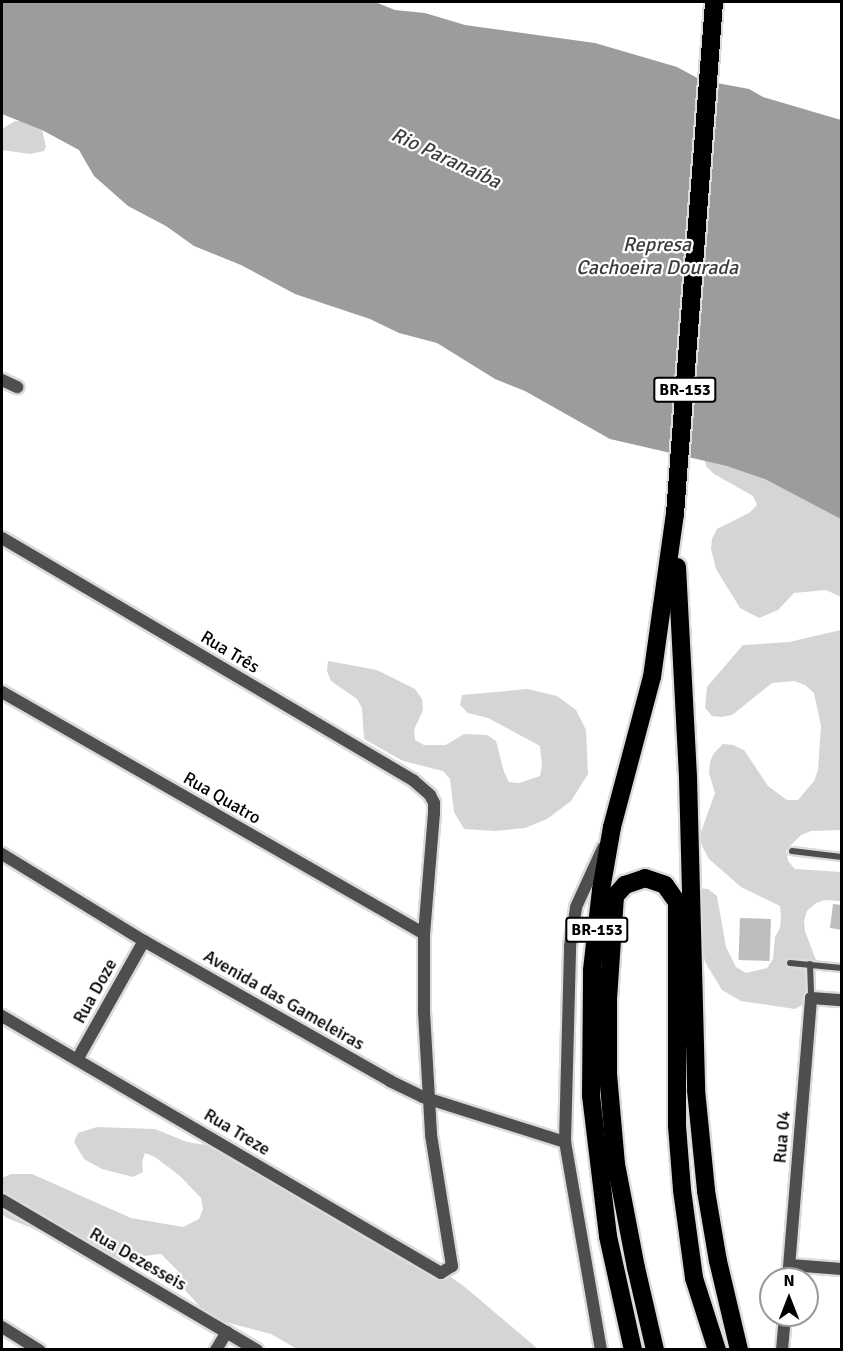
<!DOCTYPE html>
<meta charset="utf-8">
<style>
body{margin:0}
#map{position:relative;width:843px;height:1351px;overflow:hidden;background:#fff;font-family:Signika,sans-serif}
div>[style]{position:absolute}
.green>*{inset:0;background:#d5d5d5}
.water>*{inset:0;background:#9c9c9c}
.building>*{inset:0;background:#bebebe;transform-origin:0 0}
.roads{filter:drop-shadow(2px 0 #dbdbdb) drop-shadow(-2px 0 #dbdbdb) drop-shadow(0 2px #dbdbdb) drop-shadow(0 -2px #dbdbdb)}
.service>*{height:6px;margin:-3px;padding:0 3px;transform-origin:3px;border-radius:3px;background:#4e4e4e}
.minor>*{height:12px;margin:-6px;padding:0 6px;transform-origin:6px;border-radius:6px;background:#4e4e4e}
.tertiary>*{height:12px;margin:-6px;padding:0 6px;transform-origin:6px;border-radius:6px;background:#4e4e4e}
.motorway>*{height:18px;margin:-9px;padding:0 9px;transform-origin:9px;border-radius:9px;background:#000}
span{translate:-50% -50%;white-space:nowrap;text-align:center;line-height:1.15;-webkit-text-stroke:4.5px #fff;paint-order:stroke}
.shield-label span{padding:2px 4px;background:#fff;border:2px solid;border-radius:4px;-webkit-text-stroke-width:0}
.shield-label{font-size:16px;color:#000;font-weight:700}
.street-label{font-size:18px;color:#000}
.water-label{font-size:20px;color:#3d3d3d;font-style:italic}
.frame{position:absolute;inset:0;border:3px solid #000;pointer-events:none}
.north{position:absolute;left:759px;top:1267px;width:60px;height:60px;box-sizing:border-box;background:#fff;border:2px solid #999;border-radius:50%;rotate:0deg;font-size:16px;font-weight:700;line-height:24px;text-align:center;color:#000}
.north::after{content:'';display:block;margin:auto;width:21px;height:27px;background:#000;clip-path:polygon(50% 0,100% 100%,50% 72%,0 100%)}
</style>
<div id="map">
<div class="green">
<div style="clip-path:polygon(15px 121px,25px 121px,42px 130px,46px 147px,44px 151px,30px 154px,2px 150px,2px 129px)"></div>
<div style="clip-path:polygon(704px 456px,841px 501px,841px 597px,826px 590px,794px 593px,778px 610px,759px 618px,740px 608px,716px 569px,711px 549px,712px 539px,717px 529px,749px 513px,757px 505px,753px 496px,714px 474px,706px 466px)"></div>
<div style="clip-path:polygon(841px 630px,841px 830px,811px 831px,801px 835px,786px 850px,788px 861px,795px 869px,841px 872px,841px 901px,825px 900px,816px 903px,807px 911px,804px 921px,805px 931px,817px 963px,804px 1004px,795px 1009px,741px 1001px,722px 990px,705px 962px,696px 919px,698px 888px,708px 889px,717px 896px,726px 947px,736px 967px,746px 973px,767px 968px,773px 959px,775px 937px,780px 928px,781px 917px,780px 906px,741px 887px,709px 859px,704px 850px,700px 840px,701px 832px,715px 793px,709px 773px,710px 762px,714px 753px,723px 744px,733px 745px,744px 750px,768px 786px,787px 800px,798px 800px,814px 781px,818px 770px,821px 726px,814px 693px,805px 685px,794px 681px,772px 683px,732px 715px,722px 717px,712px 716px,705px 708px,707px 687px,743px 645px,789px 642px)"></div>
<div style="clip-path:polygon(328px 661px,377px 670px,415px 689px,422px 699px,423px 710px,414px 730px,415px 740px,424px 745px,446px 745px,464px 734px,487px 735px,496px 741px,504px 772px,509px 782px,519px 783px,540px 776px,542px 766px,540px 746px,488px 718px,468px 713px,460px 705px,462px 695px,528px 689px,557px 696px,576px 710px,586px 730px,588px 774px,571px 801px,547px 819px,525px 828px,495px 831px,464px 829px,454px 812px,450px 779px,443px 771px,403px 761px,364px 739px,362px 708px,357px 699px,331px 681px,327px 671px)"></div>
<div style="clip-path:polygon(97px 1127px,155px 1129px,187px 1142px,237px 1150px,268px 1170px,407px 1245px,466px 1288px,538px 1349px,297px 1349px,271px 1334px,210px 1318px,185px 1290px,182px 1275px,161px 1254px,111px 1260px,7px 1218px,2px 1214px,2px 1178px,11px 1174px,32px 1174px,131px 1218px,183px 1227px,199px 1219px,203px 1209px,201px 1198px,180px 1176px,155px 1157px,145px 1153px,142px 1162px,143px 1172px,133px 1177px,102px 1169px,84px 1159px,74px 1142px,78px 1133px)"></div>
</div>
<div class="water">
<div style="clip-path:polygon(2px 2px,375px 2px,395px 10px,425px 13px,465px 25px,595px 43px,677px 67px,701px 80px,749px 89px,763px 97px,841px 120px,841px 519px,765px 479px,727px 466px,610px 439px,525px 391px,495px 379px,437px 343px,399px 333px,370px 319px,295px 294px,241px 265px,194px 246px,166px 226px,128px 206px,94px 176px,79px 150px,42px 130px,2px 114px)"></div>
</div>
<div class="building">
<div style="clip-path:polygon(833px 904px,842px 905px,842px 930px,830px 928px)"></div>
<div style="left:740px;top:918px;width:31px;height:42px;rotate:2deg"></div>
</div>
<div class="roads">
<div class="service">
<div style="left:792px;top:851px;width:50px;rotate:6.8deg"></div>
<div style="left:790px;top:963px;width:52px;rotate:5.5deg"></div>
<div style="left:810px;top:964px;width:34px;rotate:88deg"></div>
</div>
<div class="minor">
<div style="left:2px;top:380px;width:17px;rotate:25deg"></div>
<div style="left:2px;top:538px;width:478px;rotate:30.5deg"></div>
<div style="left:414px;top:781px;width:21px;rotate:41deg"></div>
<div style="left:430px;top:795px;width:9px;rotate:63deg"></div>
<div style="left:434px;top:803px;width:10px;rotate:90deg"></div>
<div style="left:434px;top:813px;width:121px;rotate:94.7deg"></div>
<div style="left:424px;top:934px;width:78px;rotate:90deg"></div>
<div style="left:424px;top:1012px;width:123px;rotate:86.7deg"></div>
<div style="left:431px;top:1135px;width:133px;rotate:80.9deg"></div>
<div style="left:452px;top:1266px;width:13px;rotate:148deg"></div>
<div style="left:441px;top:1273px;width:509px;rotate:-149.65deg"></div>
<div style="left:2px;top:692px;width:486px;rotate:29.8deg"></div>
<div style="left:2px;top:854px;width:167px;rotate:31.5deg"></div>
<div style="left:144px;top:941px;width:283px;rotate:29.6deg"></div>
<div style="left:390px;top:1081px;width:37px;rotate:26deg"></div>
<div style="left:423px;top:1097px;width:149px;rotate:17.6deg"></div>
<div style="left:78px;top:1058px;width:134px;rotate:-60.6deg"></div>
<div style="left:2px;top:1200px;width:296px;rotate:30.5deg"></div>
<div style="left:790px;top:1265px;width:52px;rotate:4.4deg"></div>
<div style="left:788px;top:1279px;width:282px;rotate:-85.3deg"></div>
<div style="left:811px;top:998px;width:31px;rotate:4deg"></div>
<div style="left:2px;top:1327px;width:44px;rotate:31.9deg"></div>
<div style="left:216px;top:1350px;width:21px;rotate:-59deg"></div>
<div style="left:782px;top:1350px;width:35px;rotate:-85deg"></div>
</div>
<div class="tertiary">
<div style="left:601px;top:1350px;width:211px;rotate:-99.8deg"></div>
<div style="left:565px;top:1142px;width:196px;rotate:-88.5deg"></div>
<div style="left:570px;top:946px;width:39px;rotate:-81deg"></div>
<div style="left:576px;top:907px;width:65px;rotate:-65.4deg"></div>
</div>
<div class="motorway">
<div style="left:677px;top:567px;width:210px;rotate:87deg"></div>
<div style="left:688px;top:777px;width:313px;rotate:88.5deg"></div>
<div style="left:696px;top:1090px;width:101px;rotate:84.3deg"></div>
<div style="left:706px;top:1191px;width:71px;rotate:80.3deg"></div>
<div style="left:718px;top:1261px;width:91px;rotate:76.7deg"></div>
<div style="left:633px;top:1350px;width:117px;rotate:-102.4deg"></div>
<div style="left:608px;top:1236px;width:142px;rotate:-96.9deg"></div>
<div style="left:591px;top:1095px;width:125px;rotate:-89.5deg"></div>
<div style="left:592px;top:970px;width:81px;rotate:-83.6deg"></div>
<div style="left:601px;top:890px;width:64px;rotate:-80.1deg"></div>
<div style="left:612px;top:827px;width:155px;rotate:-75.1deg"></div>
<div style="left:652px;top:677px;width:165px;rotate:-82deg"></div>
<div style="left:675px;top:514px;width:513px;rotate:-85.64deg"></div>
<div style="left:655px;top:1350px;width:84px;rotate:-103deg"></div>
<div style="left:636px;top:1268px;width:106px;rotate:-100.9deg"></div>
<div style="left:616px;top:1164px;width:90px;rotate:-95.1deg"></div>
<div style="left:608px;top:1074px;width:75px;rotate:-90deg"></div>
<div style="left:608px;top:999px;width:103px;rotate:-86.1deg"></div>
<div style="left:615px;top:896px;width:15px;rotate:-48deg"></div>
<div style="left:625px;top:885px;width:21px;rotate:-19deg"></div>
<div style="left:645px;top:878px;width:21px;rotate:19deg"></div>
<div style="left:665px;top:885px;width:21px;rotate:55deg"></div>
<div style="left:677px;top:902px;width:224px;rotate:90deg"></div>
<div style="left:677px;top:1126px;width:64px;rotate:85.5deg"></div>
<div style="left:682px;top:1190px;width:89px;rotate:82.2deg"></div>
<div style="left:694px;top:1278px;width:76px;rotate:72.3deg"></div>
</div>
</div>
<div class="shield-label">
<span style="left:685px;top:390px">BR-153</span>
<span style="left:597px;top:930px">BR-153</span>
</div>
<div class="street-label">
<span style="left:230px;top:652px;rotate:31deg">Rua Três</span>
<span style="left:222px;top:798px;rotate:30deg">Rua Quatro</span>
<span style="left:95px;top:991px;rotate:-61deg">Rua Doze</span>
<span style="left:284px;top:1000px;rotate:30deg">Avenida das Gameleiras</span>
<span style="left:237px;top:1132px;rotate:31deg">Rua Treze</span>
<span style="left:782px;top:1137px;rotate:-85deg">Rua 04</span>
<span style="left:138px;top:1259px;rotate:30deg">Rua Dezesseis</span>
</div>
<div class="water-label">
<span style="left:446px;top:158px;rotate:25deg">Rio Paranaíba</span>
<span style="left:657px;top:256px">Represa<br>Cachoeira Dourada</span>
</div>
<div class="frame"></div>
<div class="north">N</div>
</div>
